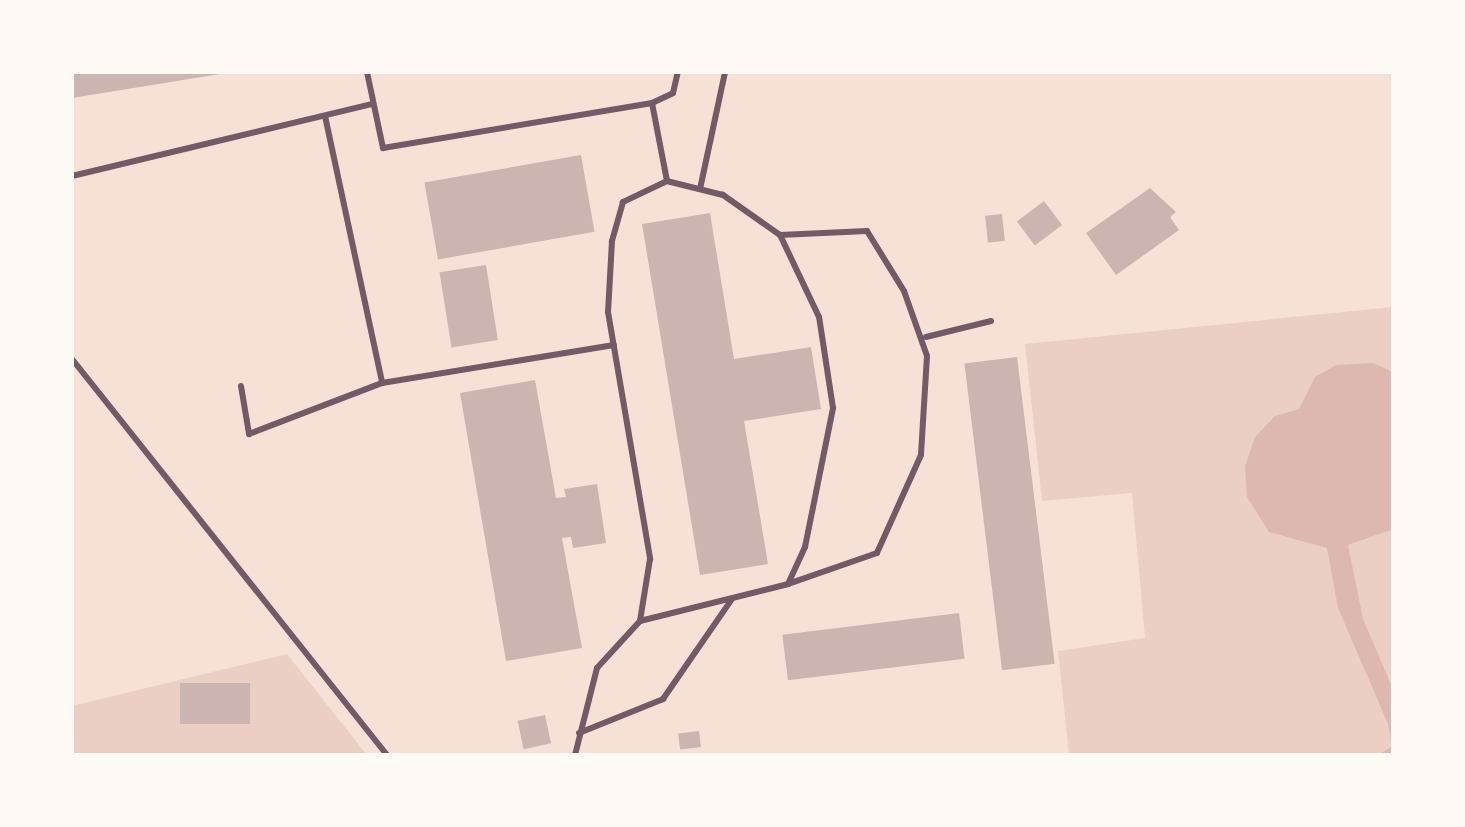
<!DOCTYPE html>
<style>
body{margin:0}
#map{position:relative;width:1465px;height:827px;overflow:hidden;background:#f7e1d7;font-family:"Fira Sans Condensed",sans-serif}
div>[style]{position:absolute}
.green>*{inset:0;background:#ebcfc5}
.water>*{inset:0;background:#dcb8b0}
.building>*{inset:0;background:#ccb4b1;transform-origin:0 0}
.service>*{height:6px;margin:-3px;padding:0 3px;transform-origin:3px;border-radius:3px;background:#755966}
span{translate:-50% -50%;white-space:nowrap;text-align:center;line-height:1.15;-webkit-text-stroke:8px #fffaf5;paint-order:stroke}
.frame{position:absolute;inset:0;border:74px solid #fffaf5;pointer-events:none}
</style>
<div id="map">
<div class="green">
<div style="clip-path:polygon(1393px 307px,1393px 755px,1069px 755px,1058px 651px,1145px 638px,1132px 493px,1042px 501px,1025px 344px)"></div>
<div style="clip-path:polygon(287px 654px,367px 755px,72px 755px,72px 706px)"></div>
</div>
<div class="water">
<div style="clip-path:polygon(1373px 363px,1393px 372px,1393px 529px,1348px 545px,1363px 619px,1393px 689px,1393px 755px,1379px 755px,1392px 746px,1388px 724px,1338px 608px,1327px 548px,1269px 532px,1247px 497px,1245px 466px,1255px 437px,1275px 416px,1299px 409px,1315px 377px,1336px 365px)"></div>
</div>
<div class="building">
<div style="clip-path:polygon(72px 72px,220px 72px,220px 74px,72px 98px)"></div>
<div style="left:581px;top:155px;width:78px;height:159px;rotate:80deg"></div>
<div style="clip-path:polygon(1150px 188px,1176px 212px,1170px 217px,1179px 230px,1116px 275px,1086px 233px)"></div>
<div style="left:1044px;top:201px;width:30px;height:34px;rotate:53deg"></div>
<div style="clip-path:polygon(710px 213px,734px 359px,811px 347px,821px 409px,744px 421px,768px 564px,700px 575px,642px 224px)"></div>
<div style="left:1002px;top:214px;width:27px;height:17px;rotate:84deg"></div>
<div style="left:486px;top:265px;width:76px;height:47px;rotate:81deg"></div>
<div style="left:1017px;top:357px;width:309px;height:53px;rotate:83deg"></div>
<div style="clip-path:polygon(535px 380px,556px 498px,566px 497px,564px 489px,597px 484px,606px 543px,573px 548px,571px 537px,562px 538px,582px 648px,506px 661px,460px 393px)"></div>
<div style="left:959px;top:613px;width:46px;height:178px;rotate:83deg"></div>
<div style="left:180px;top:683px;width:70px;height:41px"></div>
<div style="left:545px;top:715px;width:29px;height:28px;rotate:78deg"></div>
<div style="left:699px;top:731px;width:16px;height:21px;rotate:83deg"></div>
</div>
<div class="service">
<div style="left:367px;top:72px;width:78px;rotate:78.1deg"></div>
<div style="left:383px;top:148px;width:273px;rotate:-9.5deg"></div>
<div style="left:652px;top:103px;width:23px;rotate:-25deg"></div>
<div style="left:673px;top:93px;width:22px;rotate:-77deg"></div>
<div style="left:652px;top:103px;width:79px;rotate:79.1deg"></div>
<div style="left:325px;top:116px;width:273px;rotate:77.9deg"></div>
<div style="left:382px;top:383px;width:235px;rotate:-9.3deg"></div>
<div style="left:72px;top:176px;width:309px;rotate:-13.5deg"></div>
<div style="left:700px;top:189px;width:120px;rotate:-77.9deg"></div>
<div style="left:780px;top:235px;width:87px;rotate:-2.6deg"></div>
<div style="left:867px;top:231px;width:70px;rotate:58.3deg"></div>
<div style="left:904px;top:291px;width:69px;rotate:70.5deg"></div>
<div style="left:927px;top:356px;width:99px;rotate:93.5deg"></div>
<div style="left:921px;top:455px;width:107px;rotate:114.2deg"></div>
<div style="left:877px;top:553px;width:94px;rotate:160.8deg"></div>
<div style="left:926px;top:337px;width:67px;rotate:-13.8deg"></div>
<div style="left:72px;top:359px;width:506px;rotate:51.5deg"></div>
<div style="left:241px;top:386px;width:49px;rotate:80.5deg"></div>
<div style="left:249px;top:434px;width:142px;rotate:-21deg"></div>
<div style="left:579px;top:733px;width:91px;rotate:-22deg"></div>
<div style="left:663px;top:699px;width:121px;rotate:-55.4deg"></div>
<div style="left:575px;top:755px;width:90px;rotate:-75.8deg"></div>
<div style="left:597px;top:668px;width:64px;rotate:-47.5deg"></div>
<div style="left:640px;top:621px;width:153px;rotate:-14deg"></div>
<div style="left:788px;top:584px;width:41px;rotate:-65.3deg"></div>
<div style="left:805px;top:547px;width:142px;rotate:-78.6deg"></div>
<div style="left:833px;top:408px;width:92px;rotate:-98.7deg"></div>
<div style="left:819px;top:317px;width:91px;rotate:-115.4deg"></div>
<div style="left:780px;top:235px;width:70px;rotate:-144.9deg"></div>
<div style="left:723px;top:195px;width:58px;rotate:-166deg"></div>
<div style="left:667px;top:181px;width:49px;rotate:154.5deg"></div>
<div style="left:623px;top:202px;width:41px;rotate:105.8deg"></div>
<div style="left:612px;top:241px;width:71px;rotate:93.2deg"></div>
<div style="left:608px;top:312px;width:251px;rotate:80.3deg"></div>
<div style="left:650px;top:559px;width:63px;rotate:99.2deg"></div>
</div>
<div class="frame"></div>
</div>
